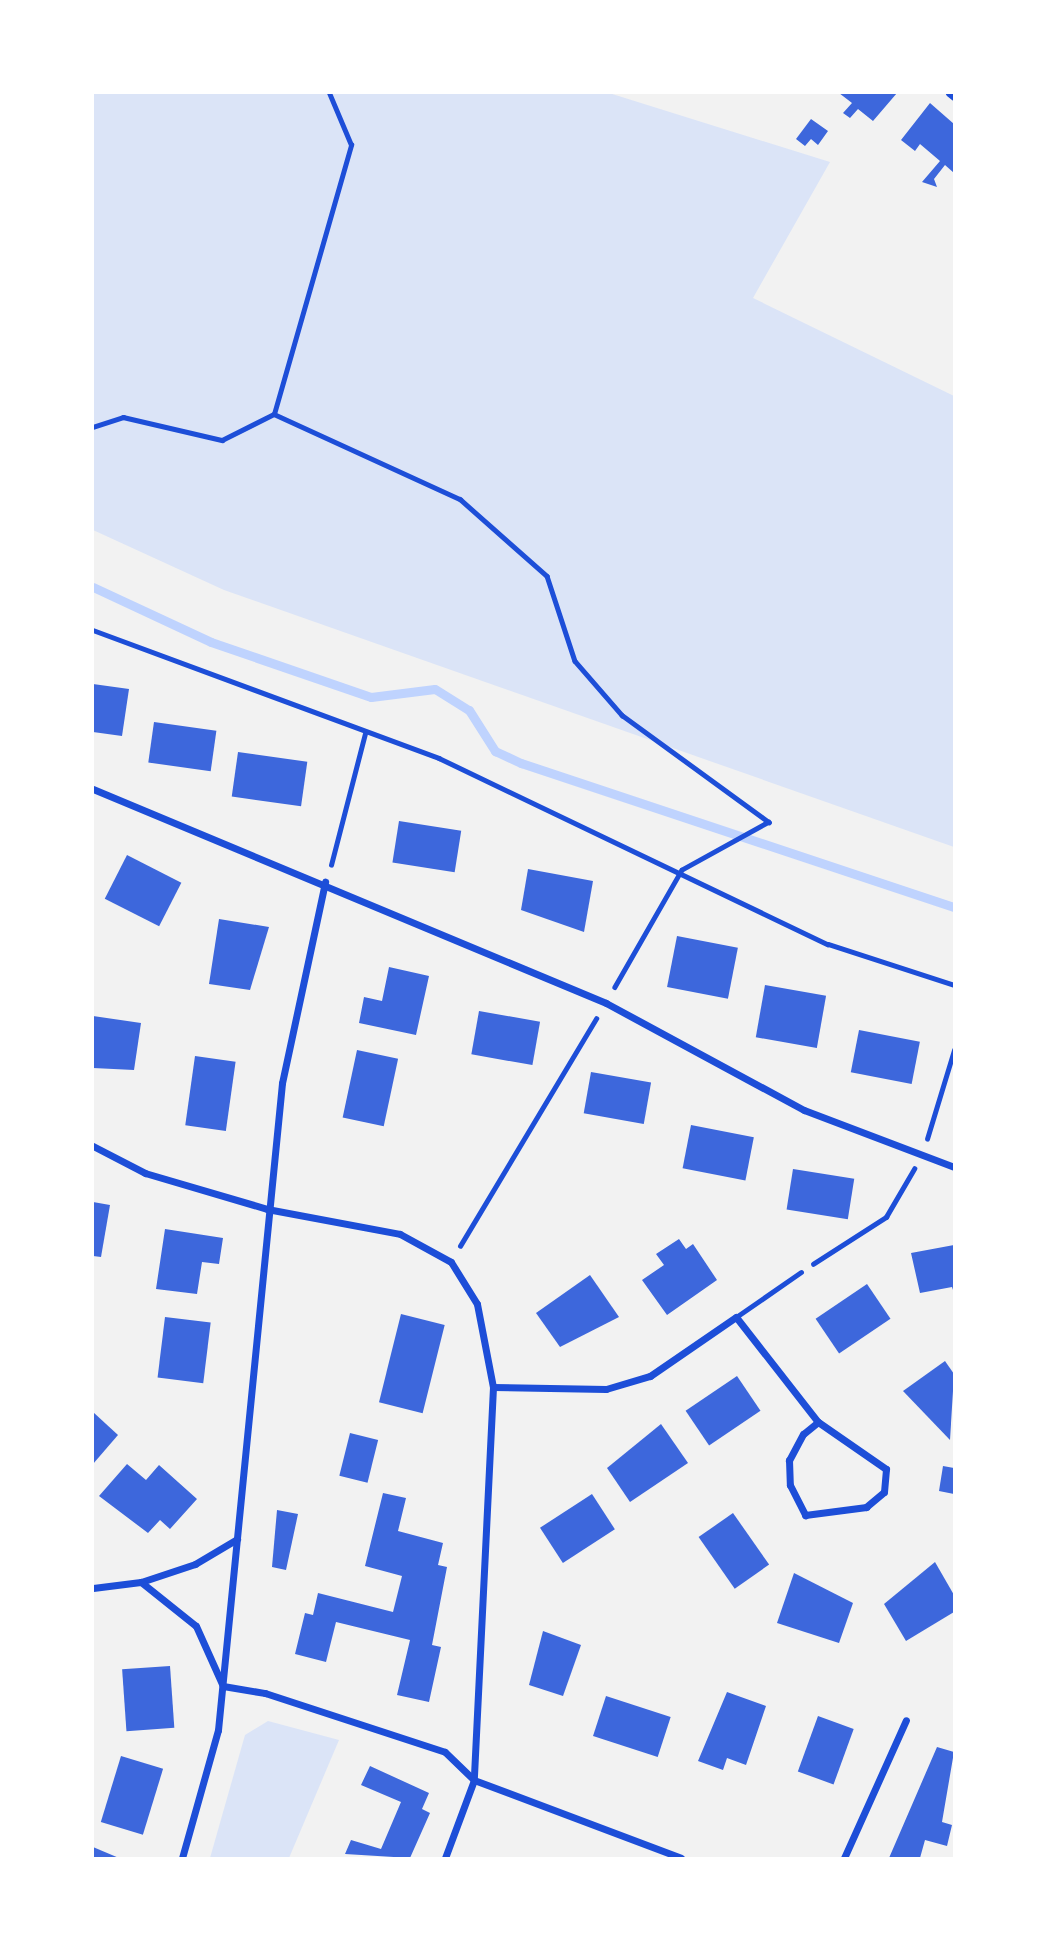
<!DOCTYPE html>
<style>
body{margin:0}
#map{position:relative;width:1047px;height:1951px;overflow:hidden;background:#f2f2f2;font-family:Roboto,sans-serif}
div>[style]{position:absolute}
.green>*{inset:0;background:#dbe4f7}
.stream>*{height:9px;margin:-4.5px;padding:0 4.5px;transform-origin:4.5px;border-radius:4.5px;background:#bfd3fe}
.building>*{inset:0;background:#3d67dc;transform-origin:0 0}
.path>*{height:4.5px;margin:-2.25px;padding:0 2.25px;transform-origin:2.25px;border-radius:2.25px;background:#1d4ed8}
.service>*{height:5px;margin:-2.5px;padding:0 2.5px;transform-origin:2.5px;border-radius:2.5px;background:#1d4ed8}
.minor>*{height:7px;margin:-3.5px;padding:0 3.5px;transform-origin:3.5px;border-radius:3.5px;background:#1d4ed8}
span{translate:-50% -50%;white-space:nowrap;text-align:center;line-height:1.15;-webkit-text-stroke:5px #fff;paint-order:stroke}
.frame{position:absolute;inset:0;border:94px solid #fff;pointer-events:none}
</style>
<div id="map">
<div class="green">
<div style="clip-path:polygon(93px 93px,609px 93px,830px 162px,753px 298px,954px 396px,954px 847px,224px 590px,93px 530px)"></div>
<div style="clip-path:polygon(268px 1721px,339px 1740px,289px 1858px,210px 1858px,245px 1735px)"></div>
</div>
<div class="stream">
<div style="left:93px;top:587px;width:130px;rotate:25deg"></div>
<div style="left:211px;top:642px;width:169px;rotate:19deg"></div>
<div style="left:371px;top:697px;width:64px;rotate:-7.1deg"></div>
<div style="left:435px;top:689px;width:40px;rotate:32deg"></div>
<div style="left:469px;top:710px;width:49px;rotate:57.6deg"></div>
<div style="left:495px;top:751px;width:29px;rotate:25deg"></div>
<div style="left:521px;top:763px;width:456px;rotate:18.4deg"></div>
</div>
<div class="building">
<div style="clip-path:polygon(839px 93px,897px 93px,873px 121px,858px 109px,850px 118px,843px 113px,852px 103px)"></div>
<div style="clip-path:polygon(930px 103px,954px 124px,954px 173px,945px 165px,934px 179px,937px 187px,922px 182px,940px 161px,920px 144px,915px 151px,901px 140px)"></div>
<div style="clip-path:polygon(811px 119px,828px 131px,818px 145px,811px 139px,805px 146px,796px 139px)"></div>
<div style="clip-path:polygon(93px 684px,129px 689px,122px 736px,93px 732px)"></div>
<div style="left:154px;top:722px;width:63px;height:41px;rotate:8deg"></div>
<div style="left:238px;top:752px;width:70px;height:45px;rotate:8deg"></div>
<div style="left:399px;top:821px;width:63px;height:42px;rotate:9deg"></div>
<div style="left:127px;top:855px;width:61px;height:49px;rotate:27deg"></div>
<div style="clip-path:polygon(528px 869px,593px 881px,584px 932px,521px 910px)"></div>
<div style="clip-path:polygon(219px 919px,269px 927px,250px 990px,209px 984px)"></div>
<div style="left:677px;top:936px;width:62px;height:52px;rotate:11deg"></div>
<div style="clip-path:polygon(389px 967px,429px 976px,416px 1035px,359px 1023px,364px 997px,382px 1001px)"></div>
<div style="left:765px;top:985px;width:62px;height:53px;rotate:10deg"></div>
<div style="left:479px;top:1011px;width:62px;height:44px;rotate:10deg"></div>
<div style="clip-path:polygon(93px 1016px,141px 1023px,134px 1070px,93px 1068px)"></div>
<div style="left:859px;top:1030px;width:62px;height:43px;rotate:11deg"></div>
<div style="left:357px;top:1050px;width:42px;height:69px;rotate:12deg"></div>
<div style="left:195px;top:1056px;width:41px;height:70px;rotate:8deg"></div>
<div style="left:591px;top:1072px;width:61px;height:42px;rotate:10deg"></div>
<div style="left:691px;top:1125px;width:64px;height:44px;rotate:11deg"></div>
<div style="left:793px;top:1169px;width:62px;height:41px;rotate:9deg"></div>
<div style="clip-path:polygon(93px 1202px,110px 1205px,101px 1257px,93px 1256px)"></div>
<div style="clip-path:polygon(165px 1229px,223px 1238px,219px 1264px,202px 1262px,197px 1294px,156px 1289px)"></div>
<div style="clip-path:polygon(679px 1239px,686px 1249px,693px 1244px,717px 1280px,667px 1315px,642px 1280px,664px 1265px,656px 1254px)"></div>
<div style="clip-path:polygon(954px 1245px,954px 1293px,952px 1287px,920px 1293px,911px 1253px)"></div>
<div style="clip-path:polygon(590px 1275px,619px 1317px,560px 1347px,536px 1313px)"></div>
<div style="left:867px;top:1284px;width:42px;height:62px;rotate:56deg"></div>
<div style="left:401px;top:1314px;width:45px;height:91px;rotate:14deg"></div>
<div style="left:165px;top:1317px;width:46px;height:61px;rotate:7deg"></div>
<div style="clip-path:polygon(945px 1361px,954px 1374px,950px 1440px,903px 1391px)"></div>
<div style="left:737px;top:1376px;width:42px;height:62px;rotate:56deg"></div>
<div style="clip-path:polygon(93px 1412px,118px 1435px,93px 1464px)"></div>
<div style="clip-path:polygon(661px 1424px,688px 1463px,630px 1502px,607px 1468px)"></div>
<div style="left:350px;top:1433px;width:29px;height:44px;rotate:14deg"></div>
<div style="clip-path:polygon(127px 1464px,146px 1480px,159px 1465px,197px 1499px,170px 1529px,160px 1520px,148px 1533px,99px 1496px)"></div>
<div style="clip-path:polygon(943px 1466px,954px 1468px,954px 1494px,939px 1491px)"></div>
<div style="clip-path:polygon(383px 1493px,406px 1498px,398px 1531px,443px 1543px,438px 1565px,447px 1567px,432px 1645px,441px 1647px,429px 1702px,397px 1695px,410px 1640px,336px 1622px,326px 1662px,295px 1654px,305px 1613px,313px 1615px,318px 1593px,393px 1612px,402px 1576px,365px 1566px)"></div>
<div style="left:592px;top:1494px;width:42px;height:62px;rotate:57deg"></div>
<div style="clip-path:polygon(277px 1510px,298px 1514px,286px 1570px,272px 1567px)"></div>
<div style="left:733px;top:1513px;width:63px;height:42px;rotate:55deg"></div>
<div style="clip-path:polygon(935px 1562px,954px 1595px,954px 1612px,906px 1641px,884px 1604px)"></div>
<div style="clip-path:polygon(794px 1573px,853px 1603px,839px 1643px,777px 1623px)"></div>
<div style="clip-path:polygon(543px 1631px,581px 1645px,563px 1696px,529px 1685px)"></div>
<div style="left:170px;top:1666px;width:62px;height:48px;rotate:86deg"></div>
<div style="clip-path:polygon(727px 1692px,766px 1706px,746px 1765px,727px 1758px,723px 1770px,698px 1761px)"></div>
<div style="left:606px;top:1696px;width:68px;height:42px;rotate:18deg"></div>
<div style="left:818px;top:1716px;width:38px;height:59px;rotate:20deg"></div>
<div style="clip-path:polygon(937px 1747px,954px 1752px,942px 1822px,952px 1825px,947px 1846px,925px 1840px,920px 1858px,889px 1858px)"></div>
<div style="left:121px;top:1756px;width:44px;height:69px;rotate:17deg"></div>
<div style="clip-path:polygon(370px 1766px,429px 1793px,422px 1809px,430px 1813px,410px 1858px,345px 1854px,351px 1840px,381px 1849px,401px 1802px,361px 1785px)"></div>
<div style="clip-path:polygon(93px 1847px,119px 1858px,93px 1858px)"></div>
</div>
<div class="path">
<div style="left:274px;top:414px;width:205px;rotate:24.6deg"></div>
<div style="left:460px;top:499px;width:116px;rotate:41.5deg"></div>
<div style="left:547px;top:576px;width:89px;rotate:71.8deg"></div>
<div style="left:575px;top:661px;width:72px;rotate:49deg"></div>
<div style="left:622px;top:715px;width:182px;rotate:36.1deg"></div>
<div style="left:769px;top:822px;width:99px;rotate:151.1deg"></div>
<div style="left:682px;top:870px;width:135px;rotate:119.8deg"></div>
<div style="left:93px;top:427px;width:32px;rotate:-18deg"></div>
<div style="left:123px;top:417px;width:102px;rotate:13.1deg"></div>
<div style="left:222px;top:440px;width:58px;rotate:-26.6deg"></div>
<div style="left:274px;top:414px;width:280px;rotate:-74deg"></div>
<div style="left:351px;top:145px;width:56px;rotate:-112.9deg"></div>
<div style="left:93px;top:630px;width:369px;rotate:20.3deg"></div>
<div style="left:439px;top:758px;width:431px;rotate:25.6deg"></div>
<div style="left:828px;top:944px;width:133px;rotate:18deg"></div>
<div style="left:331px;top:865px;width:135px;rotate:-75.5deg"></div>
<div style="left:927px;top:1139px;width:93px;rotate:-73.1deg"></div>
<div style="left:460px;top:1246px;width:265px;rotate:-59.1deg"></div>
<div style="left:813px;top:1264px;width:87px;rotate:-32.8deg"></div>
<div style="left:886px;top:1217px;width:56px;rotate:-59.7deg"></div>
</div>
<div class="service">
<div style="left:736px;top:1317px;width:79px;rotate:-34.7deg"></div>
</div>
<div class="minor">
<div style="left:949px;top:93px;width:6px;rotate:39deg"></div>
<div style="left:93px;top:789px;width:556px;rotate:22.64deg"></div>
<div style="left:606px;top:1003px;width:225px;rotate:28.4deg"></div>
<div style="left:804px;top:1110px;width:160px;rotate:20.8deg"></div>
<div style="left:93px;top:1146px;width:59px;rotate:27.4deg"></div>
<div style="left:145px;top:1173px;width:127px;rotate:16.4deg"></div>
<div style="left:267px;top:1209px;width:135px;rotate:10.6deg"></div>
<div style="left:400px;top:1234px;width:58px;rotate:28.8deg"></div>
<div style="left:451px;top:1262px;width:49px;rotate:58.2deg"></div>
<div style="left:477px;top:1304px;width:85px;rotate:79.1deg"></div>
<div style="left:493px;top:1387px;width:393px;rotate:92.8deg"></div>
<div style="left:474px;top:1780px;width:83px;rotate:110.4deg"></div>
<div style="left:493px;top:1387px;width:113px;rotate:1deg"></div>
<div style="left:606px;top:1389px;width:46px;rotate:-16.5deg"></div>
<div style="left:650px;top:1376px;width:104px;rotate:-34.5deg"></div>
<div style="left:736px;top:1317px;width:133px;rotate:52deg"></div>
<div style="left:818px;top:1422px;width:19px;rotate:141deg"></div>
<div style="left:803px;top:1434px;width:30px;rotate:118deg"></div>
<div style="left:789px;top:1460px;width:25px;rotate:88deg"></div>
<div style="left:790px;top:1485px;width:34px;rotate:63deg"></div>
<div style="left:805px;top:1515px;width:62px;rotate:-7.5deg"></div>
<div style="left:866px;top:1507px;width:23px;rotate:-40deg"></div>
<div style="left:884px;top:1492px;width:23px;rotate:-85deg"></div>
<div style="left:886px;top:1469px;width:83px;rotate:-145.3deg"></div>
<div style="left:141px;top:1582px;width:57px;rotate:-18.4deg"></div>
<div style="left:195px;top:1564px;width:49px;rotate:-30.8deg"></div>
<div style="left:93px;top:1588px;width:48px;rotate:-7.1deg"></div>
<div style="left:141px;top:1582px;width:70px;rotate:38.7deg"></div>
<div style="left:196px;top:1626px;width:66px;rotate:65.8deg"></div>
<div style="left:223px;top:1686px;width:43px;rotate:9.5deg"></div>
<div style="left:265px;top:1693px;width:189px;rotate:18.1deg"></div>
<div style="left:445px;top:1752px;width:40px;rotate:44deg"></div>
<div style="left:474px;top:1780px;width:221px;rotate:20.6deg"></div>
<div style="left:182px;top:1858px;width:133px;rotate:-74.3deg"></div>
<div style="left:218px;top:1730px;width:650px;rotate:-84.35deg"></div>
<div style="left:282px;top:1083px;width:206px;rotate:-77.9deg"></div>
<div style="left:844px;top:1858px;width:151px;rotate:-65.8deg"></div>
</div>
<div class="frame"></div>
</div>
